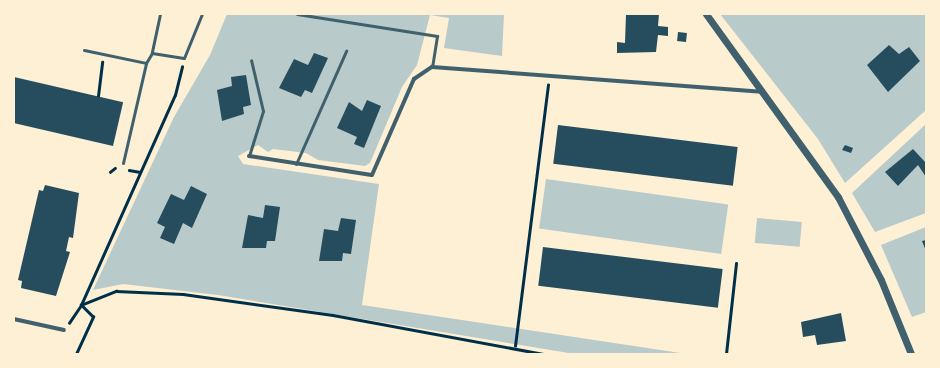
<!DOCTYPE html>
<style>
body{margin:0}
#map{position:relative;width:940px;height:368px;overflow:hidden;background:#fdf0d5;font-family:Commissioner,sans-serif}
div>[style]{position:absolute}
.green>*{inset:0;background:#b9caca;transform-origin:0 0}
.building>*{inset:0;background:#264d5e;transform-origin:0 0}
.path>*{height:2.5px;margin:-1.25px;padding:0 1.25px;transform-origin:1.25px;border-radius:1.25px;background:#003049}
.service>*{height:3px;margin:-1.5px;padding:0 1.5px;transform-origin:1.5px;border-radius:1.5px;background:#3f606c}
.pedestrian>*{height:3.5px;margin:-1.75px;padding:0 1.75px;transform-origin:1.75px;border-radius:1.75px;background:#3f606c}
.minor>*{height:4px;margin:-2px;padding:0 2px;transform-origin:2px;border-radius:2px;background:#3f606c}
.tertiary>*{height:7px;margin:-3.5px;padding:0 3.5px;transform-origin:3.5px;border-radius:3.5px;background:#3f606c}
span{translate:-50% -50%;white-space:nowrap;text-align:center;line-height:1.15;-webkit-text-stroke:3px #fdf0d5;paint-order:stroke}
.frame{position:absolute;inset:0;border:15px solid #fdf0d5;pointer-events:none}
</style>
<div id="map">
<div class="green">
<div style="clip-path:polygon(227px 14px,504px 14px,502px 56px,444px 48px,449px 18px,430px 15px,417px 65px,402px 87px,370px 163px,365px 166px,318px 160px,306px 153px,273px 149px,268px 152px,258px 145px,238px 156px,243px 164px,379px 184px,362px 305px,687px 354px,575px 354px,218px 295px,123px 284px,93px 290px,174px 117px,210px 55px)"></div>
<div style="clip-path:polygon(720px 14px,926px 14px,926px 110px,845px 183px,818px 139px)"></div>
<div style="clip-path:polygon(926px 124px,926px 213px,875px 232px,852px 193px)"></div>
<div style="left:546px;top:179px;width:184px;height:50px;rotate:8deg"></div>
<div style="left:757px;top:218px;width:45px;height:25px;rotate:5deg"></div>
<div style="clip-path:polygon(926px 227px,926px 312px,912px 317px,881px 245px)"></div>
</div>
<div class="building">
<div style="clip-path:polygon(626px 14px,659px 14px,658px 26px,668px 27px,668px 36px,658px 35px,656px 52px,617px 53px,617px 42px,625px 43px)"></div>
<div style="left:678px;top:32px;width:9px;height:9px;rotate:6deg"></div>
<div style="clip-path:polygon(889px 45px,899px 54px,909px 47px,920px 61px,888px 92px,867px 65px)"></div>
<div style="clip-path:polygon(314px 53px,328px 58px,312px 93px,305px 90px,301px 97px,279px 88px,294px 59px,308px 65px)"></div>
<div style="clip-path:polygon(246px 75px,251px 105px,243px 107px,244px 114px,222px 121px,217px 90px,232px 86px,231px 77px)"></div>
<div style="left:14px;top:77px;width:112px;height:45px;rotate:13deg"></div>
<div style="clip-path:polygon(367px 100px,381px 106px,364px 148px,354px 144px,357px 137px,337px 128px,349px 102px,362px 111px)"></div>
<div style="left:558px;top:125px;width:181px;height:39px;rotate:7deg"></div>
<div style="clip-path:polygon(845px 145px,853px 148px,851px 153px,842px 150px)"></div>
<div style="clip-path:polygon(913px 149px,926px 163px,926px 177px,918px 165px,898px 186px,885px 172px)"></div>
<div style="clip-path:polygon(45px 185px,79px 193px,73px 238px,69px 237px,66px 251px,70px 252px,56px 296px,21px 288px,22px 281px,18px 280px,39px 190px,43px 191px)"></div>
<div style="clip-path:polygon(191px 186px,207px 194px,192px 228px,183px 223px,174px 244px,160px 238px,165px 227px,157px 223px,171px 194px,184px 200px)"></div>
<div style="clip-path:polygon(265px 205px,280px 207px,275px 241px,267px 241px,266px 248px,242px 248px,248px 215px,263px 218px)"></div>
<div style="clip-path:polygon(341px 218px,356px 220px,351px 254px,343px 253px,342px 261px,319px 261px,324px 229px,338px 231px)"></div>
<div style="clip-path:polygon(926px 240px,926px 251px,922px 241px)"></div>
<div style="left:543px;top:247px;width:181px;height:39px;rotate:7deg"></div>
<div style="clip-path:polygon(841px 313px,846px 341px,817px 345px,815px 335px,803px 337px,801px 322px)"></div>
</div>
<div class="path">
<div style="left:98px;top:96px;width:34px;rotate:-83deg"></div>
<div style="left:129px;top:170px;width:11px;rotate:10deg"></div>
<div style="left:110px;top:172px;width:6px;rotate:-39deg"></div>
<div style="left:81px;top:305px;width:38px;rotate:-22deg"></div>
<div style="left:116px;top:291px;width:67px;rotate:2.6deg"></div>
<div style="left:183px;top:294px;width:151px;rotate:8deg"></div>
<div style="left:333px;top:315px;width:215px;rotate:10.5deg"></div>
<div style="left:69px;top:323px;width:22px;rotate:-56deg"></div>
<div style="left:81px;top:305px;width:230px;rotate:-65.9deg"></div>
<div style="left:175px;top:95px;width:29px;rotate:-76deg"></div>
<div style="left:515px;top:346px;width:263px;rotate:-82.8deg"></div>
<div style="left:76px;top:354px;width:41px;rotate:-65.3deg"></div>
<div style="left:93px;top:317px;width:17px;rotate:-135deg"></div>
<div style="left:726px;top:354px;width:91px;rotate:-83.7deg"></div>
</div>
<div class="service">
<div style="left:160px;top:14px;width:40px;rotate:102deg"></div>
<div style="left:152px;top:53px;width:32px;rotate:9deg"></div>
<div style="left:184px;top:58px;width:48px;rotate:-67.8deg"></div>
<div style="left:297px;top:14px;width:142px;rotate:8.9deg"></div>
<div style="left:437px;top:36px;width:31px;rotate:99deg"></div>
<div style="left:84px;top:50px;width:63px;rotate:11.8deg"></div>
<div style="left:249px;top:156px;width:47px;rotate:-72.7deg"></div>
<div style="left:263px;top:111px;width:52px;rotate:-103.2deg"></div>
<div style="left:123px;top:163px;width:103px;rotate:-77deg"></div>
<div style="left:146px;top:63px;width:12px;rotate:-59deg"></div>
<div style="left:296px;top:164px;width:124px;rotate:-66.1deg"></div>
</div>
<div class="pedestrian">
<div style="left:14px;top:319px;width:51px;rotate:12.4deg"></div>
</div>
<div class="minor">
<div style="left:249px;top:156px;width:124px;rotate:8.8deg"></div>
<div style="left:372px;top:175px;width:105px;rotate:-66.4deg"></div>
<div style="left:414px;top:79px;width:22px;rotate:-34deg"></div>
<div style="left:432px;top:67px;width:330px;rotate:4.3deg"></div>
</div>
<div class="tertiary">
<div style="left:706px;top:14px;width:226px;rotate:54.2deg"></div>
<div style="left:838px;top:197px;width:93px;rotate:62.6deg"></div>
<div style="left:881px;top:280px;width:80px;rotate:67.9deg"></div>
</div>
<div class="frame"></div>
</div>
